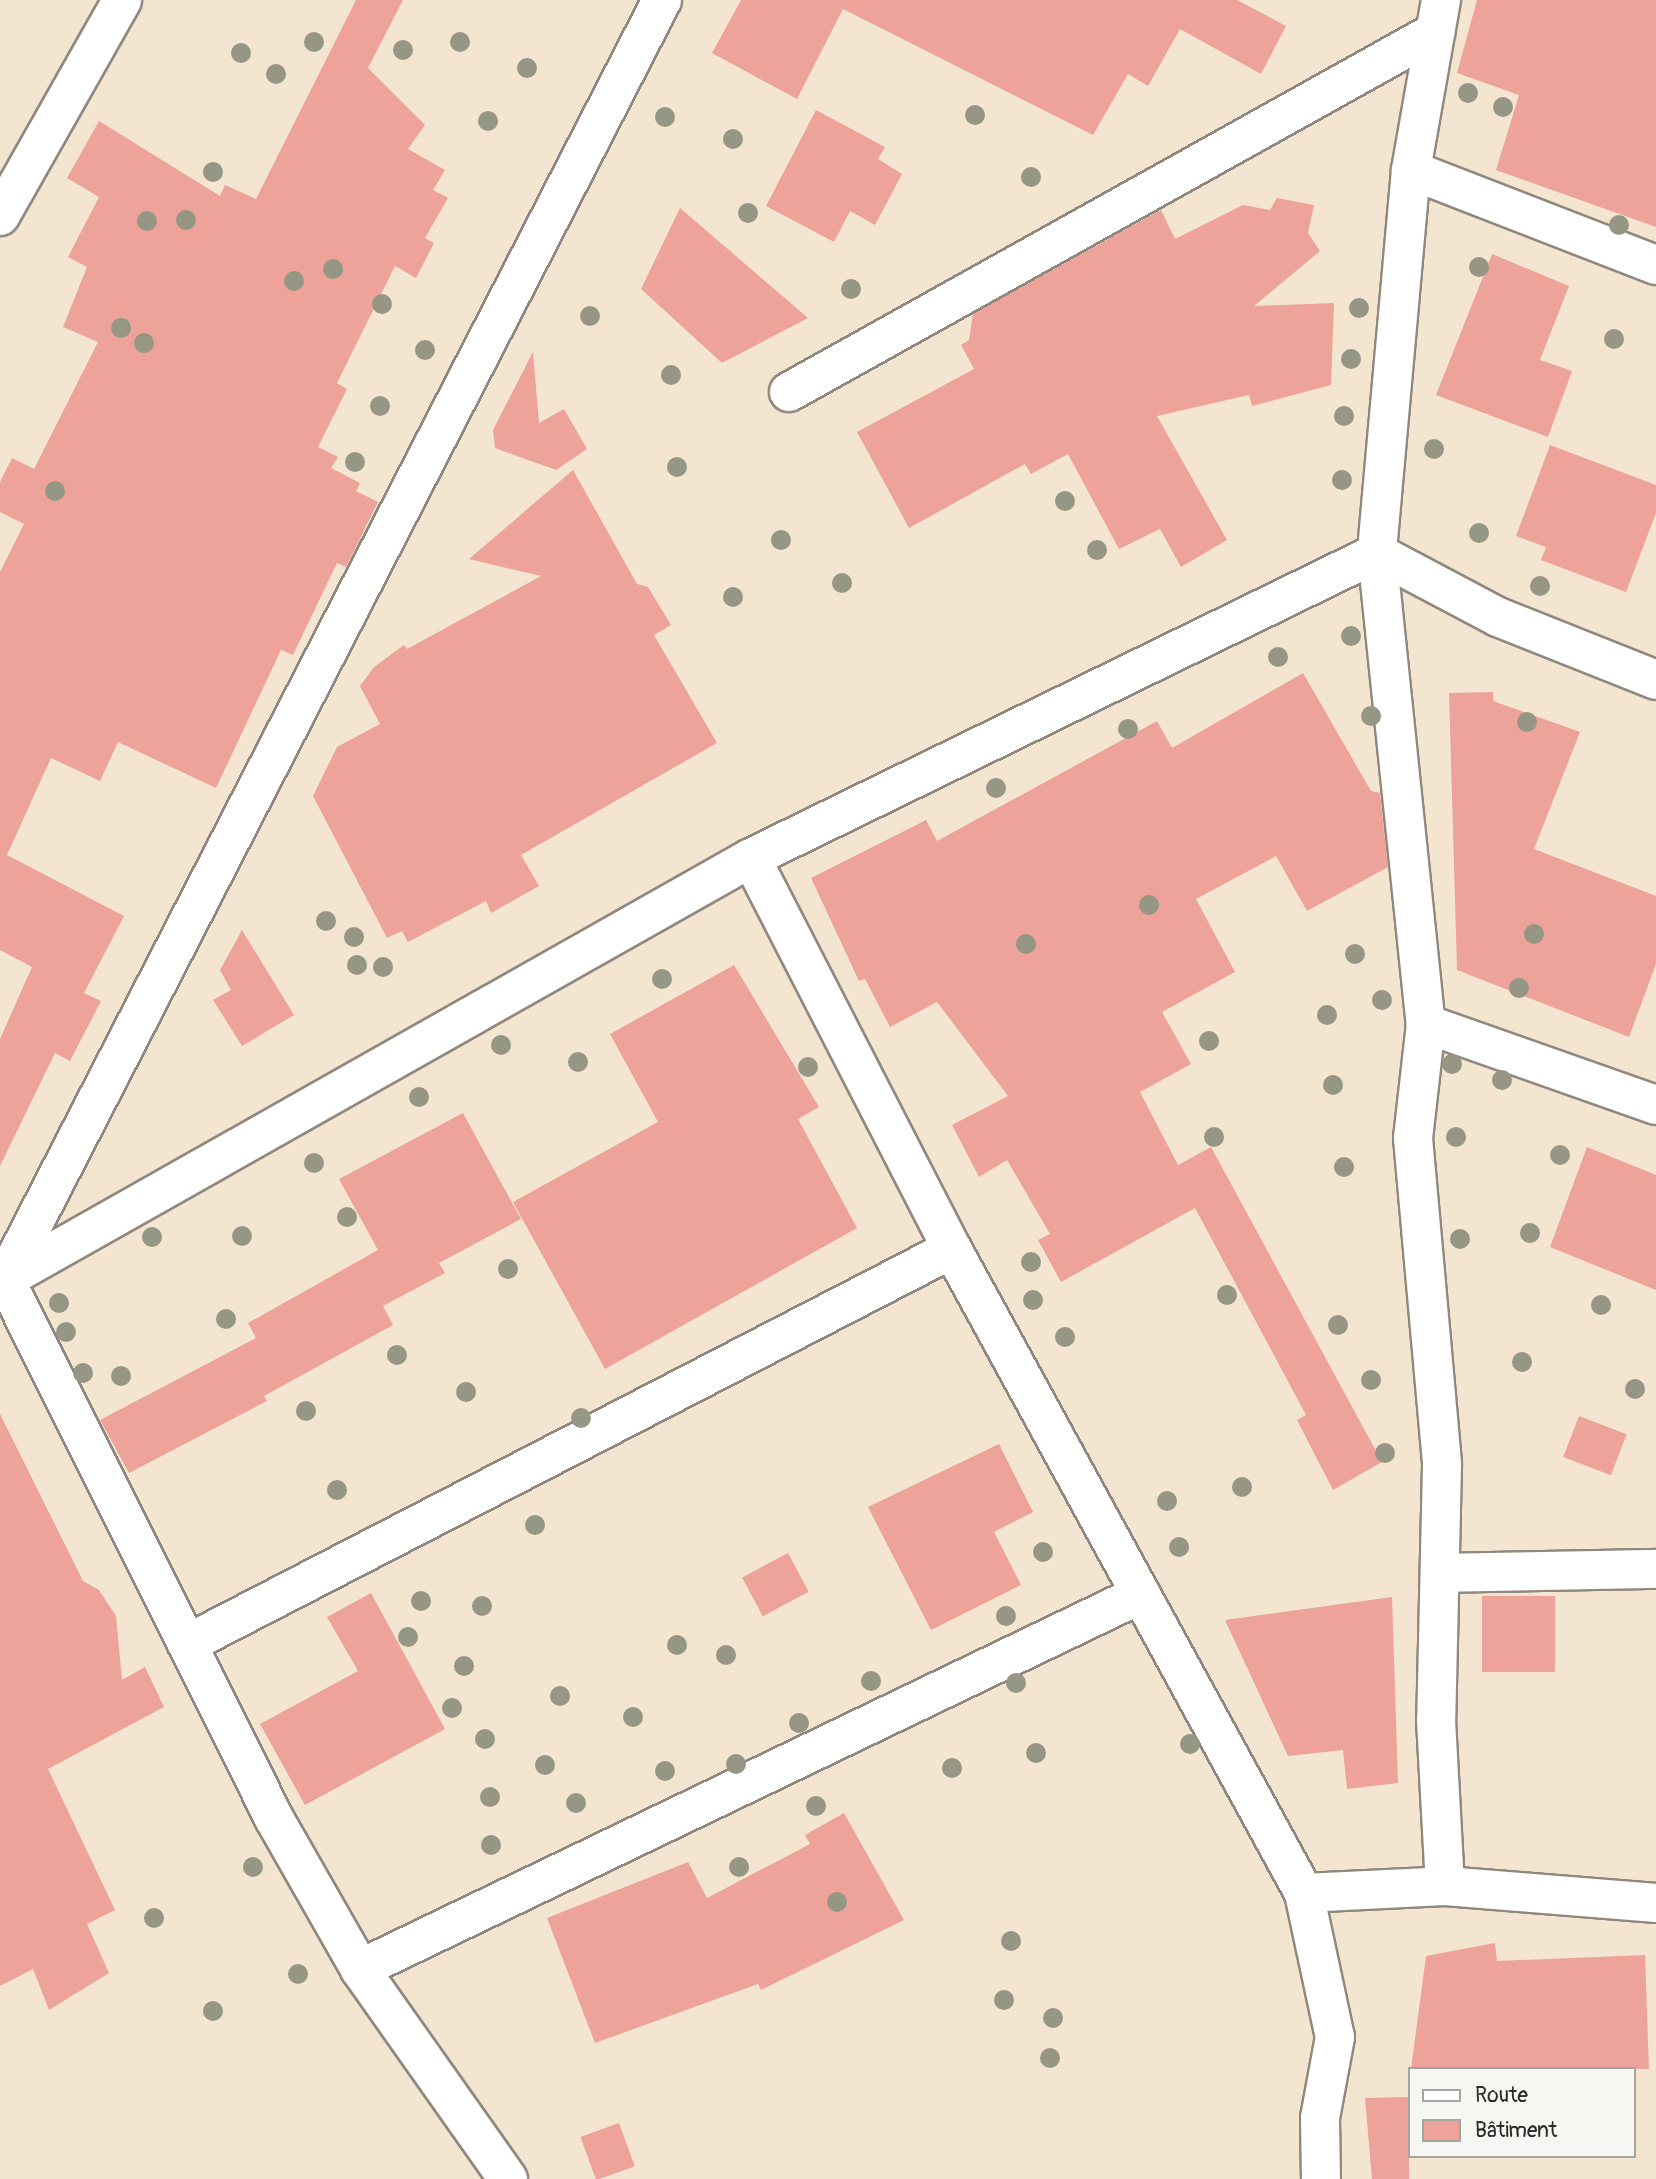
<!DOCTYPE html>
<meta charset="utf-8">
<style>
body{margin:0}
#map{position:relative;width:1656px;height:2179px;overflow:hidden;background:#f4e5d0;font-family:Pangolin,sans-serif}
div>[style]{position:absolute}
.building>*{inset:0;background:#eda39a;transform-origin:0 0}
.roads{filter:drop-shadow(2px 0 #90887e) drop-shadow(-2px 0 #90887e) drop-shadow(0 2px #90887e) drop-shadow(0 -2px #90887e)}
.minor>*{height:38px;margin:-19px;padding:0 19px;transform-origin:19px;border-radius:19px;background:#fff}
.trees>*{width:20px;height:20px;margin:-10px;border-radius:50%;background:#959784}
span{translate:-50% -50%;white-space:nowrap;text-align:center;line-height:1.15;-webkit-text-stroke:5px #f6f6f2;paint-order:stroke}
.legend{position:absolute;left:1408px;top:2067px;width:228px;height:91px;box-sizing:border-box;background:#f6f6f2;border:2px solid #a5a5a2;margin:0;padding:9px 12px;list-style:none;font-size:21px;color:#2b2b2b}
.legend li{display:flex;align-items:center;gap:14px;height:35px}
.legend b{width:35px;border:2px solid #a5a5a2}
</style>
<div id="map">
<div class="building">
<div style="clip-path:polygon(356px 0,403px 0,368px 68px,425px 125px,408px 149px,445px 170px,433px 190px,448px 198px,425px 238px,434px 243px,416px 278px,395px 266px,337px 383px,347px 389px,318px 447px,338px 457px,331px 468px,360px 483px,356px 491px,378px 502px,346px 567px,337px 563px,293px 655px,281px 650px,216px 788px,118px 742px,100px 781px,51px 758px,7px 855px,124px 916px,84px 993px,101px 1001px,70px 1061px,55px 1053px,0 1166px,0 1039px,32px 967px,0 950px,0 572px,24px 524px,0 512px,0 482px,12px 458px,34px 469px,98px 342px,63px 327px,87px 267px,68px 257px,99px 197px,67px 178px,99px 121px,220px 196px,225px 185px,256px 199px)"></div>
<div style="clip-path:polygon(741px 0,1237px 0,1286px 26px,1261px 74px,1180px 29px,1148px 86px,1128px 74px,1093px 135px,843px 9px,797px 99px,712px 53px)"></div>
<div style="clip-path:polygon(1477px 0,1656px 0,1656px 227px,1496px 170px,1519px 95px,1457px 73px)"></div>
<div style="clip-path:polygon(816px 110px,885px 147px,878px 159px,902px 174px,875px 225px,850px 211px,834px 242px,766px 206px)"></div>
<div style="clip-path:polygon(1277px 198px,1314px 205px,1308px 233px,1320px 251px,1254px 306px,1334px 303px,1331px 385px,1252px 406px,1249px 395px,1157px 416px,1227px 540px,1181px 567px,1160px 529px,1119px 549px,1068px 454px,1031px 474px,1025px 464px,909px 528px,857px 432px,974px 369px,961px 345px,969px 340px,973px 314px,1161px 210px,1175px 239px,1243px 205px,1270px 210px)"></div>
<div style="clip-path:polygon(680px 208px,808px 318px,722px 363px,641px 289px)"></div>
<div style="clip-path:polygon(1492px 254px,1569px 286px,1540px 360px,1572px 371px,1548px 437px,1436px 395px)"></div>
<div style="clip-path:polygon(533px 352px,539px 423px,564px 409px,587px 449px,556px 470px,495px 448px,493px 430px)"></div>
<div style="clip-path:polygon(1550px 445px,1656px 485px,1656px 513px,1626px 592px,1541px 560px,1546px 547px,1516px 536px)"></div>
<div style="clip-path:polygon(573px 470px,637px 584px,648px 587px,671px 625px,654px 635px,717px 743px,521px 855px,539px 886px,491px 913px,486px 901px,408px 942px,402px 931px,387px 938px,313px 796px,337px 747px,380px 724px,360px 686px,374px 667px,404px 645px,407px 649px,541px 576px,469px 559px)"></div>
<div style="clip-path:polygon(1303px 673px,1371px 791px,1380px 793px,1388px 867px,1307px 911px,1276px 856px,1196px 899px,1235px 972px,1162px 1012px,1191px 1064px,1140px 1092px,1178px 1165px,1211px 1147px,1382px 1462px,1333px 1490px,1297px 1420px,1306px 1415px,1195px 1208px,1061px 1282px,1038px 1240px,1050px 1234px,1007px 1160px,979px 1177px,952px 1125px,1008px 1096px,937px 1002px,890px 1027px,865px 979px,859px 981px,811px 878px,926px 820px,937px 841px,1157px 721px,1172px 748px)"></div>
<div style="clip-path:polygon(1493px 692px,1493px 701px,1580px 732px,1534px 849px,1656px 896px,1656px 964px,1629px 1037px,1457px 970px,1449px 693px)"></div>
<div style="clip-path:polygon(242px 930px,294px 1015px,242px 1046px,213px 1000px,231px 990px,220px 970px)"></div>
<div style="clip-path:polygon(734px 965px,819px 1107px,798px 1119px,857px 1228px,605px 1369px,513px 1202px,658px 1122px,610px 1034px)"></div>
<div style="clip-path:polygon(463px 1113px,521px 1219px,439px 1263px,445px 1273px,383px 1306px,393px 1325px,264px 1396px,267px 1401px,129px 1473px,100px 1420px,256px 1338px,248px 1323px,378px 1250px,339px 1179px)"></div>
<div style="clip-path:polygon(1587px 1147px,1656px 1175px,1656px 1290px,1550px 1247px)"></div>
<div style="clip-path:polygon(0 1414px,83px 1581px,99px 1590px,116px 1616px,122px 1680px,145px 1667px,164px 1707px,48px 1769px,115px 1910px,87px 1924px,109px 1973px,49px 2010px,33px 1969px,0 1986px)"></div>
<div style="left:1579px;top:1416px;width:51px;height:44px;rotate:21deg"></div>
<div style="clip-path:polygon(999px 1444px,1033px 1512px,994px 1532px,1021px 1585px,931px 1630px,868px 1507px)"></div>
<div style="left:788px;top:1553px;width:44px;height:52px;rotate:62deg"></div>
<div style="clip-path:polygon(371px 1593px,445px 1729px,305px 1805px,260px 1724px,358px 1671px,327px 1617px)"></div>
<div style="left:1555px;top:1596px;width:76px;height:73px;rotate:90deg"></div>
<div style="clip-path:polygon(1392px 1597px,1398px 1783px,1347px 1789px,1343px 1750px,1288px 1756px,1225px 1620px)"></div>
<div style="clip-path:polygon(844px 1813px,904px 1920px,761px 1990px,758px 1984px,595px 2043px,547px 1918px,688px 1862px,707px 1898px,810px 1844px,805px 1835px)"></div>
<div style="clip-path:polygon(1495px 1943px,1497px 1961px,1645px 1955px,1649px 2069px,1411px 2069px,1426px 1956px)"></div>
<div style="clip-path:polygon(1409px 2097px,1409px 2179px,1372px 2179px,1365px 2098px)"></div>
<div style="left:619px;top:2123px;width:46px;height:41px;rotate:70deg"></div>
</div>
<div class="roads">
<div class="minor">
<div style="left:1441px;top:0;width:173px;rotate:100deg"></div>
<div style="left:1411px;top:170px;width:385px;rotate:95.1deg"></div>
<div style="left:1377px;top:553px;width:474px;rotate:84.1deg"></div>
<div style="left:1426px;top:1024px;width:115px;rotate:96.5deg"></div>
<div style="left:1413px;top:1138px;width:328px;rotate:84.9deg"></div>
<div style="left:1442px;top:1465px;width:255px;rotate:91.3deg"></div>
<div style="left:1436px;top:1720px;width:166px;rotate:86.9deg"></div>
<div style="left:1411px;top:170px;width:263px;rotate:21.2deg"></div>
<div style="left:0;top:216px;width:248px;rotate:-60.5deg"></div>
<div style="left:789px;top:392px;width:740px;rotate:-29.13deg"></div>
<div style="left:751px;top:858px;width:440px;rotate:62.8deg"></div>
<div style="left:952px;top:1249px;width:734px;rotate:61.34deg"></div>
<div style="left:1304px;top:1893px;width:147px;rotate:77.9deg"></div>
<div style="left:1335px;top:2037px;width:82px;rotate:100.5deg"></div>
<div style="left:1320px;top:2118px;width:61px;rotate:89.1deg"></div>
<div style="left:1426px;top:1024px;width:244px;rotate:19.4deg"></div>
<div style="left:2px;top:1281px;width:860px;rotate:-29.46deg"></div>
<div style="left:751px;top:858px;width:696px;rotate:-25.98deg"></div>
<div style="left:1377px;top:553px;width:137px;rotate:27.9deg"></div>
<div style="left:1498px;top:617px;width:170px;rotate:21.7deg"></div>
<div style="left:1442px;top:1573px;width:214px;rotate:-1.1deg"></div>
<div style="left:187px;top:1644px;width:861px;rotate:-27.31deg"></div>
<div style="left:1304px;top:1893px;width:141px;rotate:-2.8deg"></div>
<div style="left:1445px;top:1886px;width:212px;rotate:4.6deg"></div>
<div style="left:360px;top:1969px;width:866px;rotate:-25.65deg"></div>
<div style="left:508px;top:2179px;width:257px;rotate:-125.2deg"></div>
<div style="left:360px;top:1969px;width:174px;rotate:-119.7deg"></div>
<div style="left:274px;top:1818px;width:602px;rotate:-116.52deg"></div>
<div style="left:5px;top:1279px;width:1438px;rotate:-62.81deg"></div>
</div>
</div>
<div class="trees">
<div style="left:314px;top:42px"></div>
<div style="left:460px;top:42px"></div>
<div style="left:403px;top:50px"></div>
<div style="left:241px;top:53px"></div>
<div style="left:527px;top:68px"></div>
<div style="left:276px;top:74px"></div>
<div style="left:1468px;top:93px"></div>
<div style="left:1503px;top:107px"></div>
<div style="left:975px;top:115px"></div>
<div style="left:665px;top:117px"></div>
<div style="left:488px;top:121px"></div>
<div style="left:733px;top:139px"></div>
<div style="left:213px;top:172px"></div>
<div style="left:1031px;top:177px"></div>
<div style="left:748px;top:213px"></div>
<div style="left:186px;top:220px"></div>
<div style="left:147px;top:221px"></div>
<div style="left:1619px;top:225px"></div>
<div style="left:1479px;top:267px"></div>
<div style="left:333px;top:269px"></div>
<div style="left:294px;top:281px"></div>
<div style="left:851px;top:289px"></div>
<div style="left:382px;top:304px"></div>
<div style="left:1359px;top:308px"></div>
<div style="left:590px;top:316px"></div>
<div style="left:121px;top:328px"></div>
<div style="left:1614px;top:339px"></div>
<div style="left:144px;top:343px"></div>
<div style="left:425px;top:350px"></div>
<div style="left:1351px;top:359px"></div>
<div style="left:671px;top:375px"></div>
<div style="left:380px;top:406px"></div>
<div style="left:1344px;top:416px"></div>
<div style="left:1434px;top:449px"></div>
<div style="left:355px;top:462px"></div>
<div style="left:677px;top:467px"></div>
<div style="left:1342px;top:480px"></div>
<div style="left:55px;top:491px"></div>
<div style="left:1065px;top:501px"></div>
<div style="left:1479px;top:533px"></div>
<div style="left:781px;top:540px"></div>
<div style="left:1097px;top:550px"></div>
<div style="left:842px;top:583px"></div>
<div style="left:1540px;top:586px"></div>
<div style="left:733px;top:597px"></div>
<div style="left:1351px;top:636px"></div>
<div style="left:1278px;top:657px"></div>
<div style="left:1371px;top:716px"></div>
<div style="left:1527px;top:722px"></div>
<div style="left:1128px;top:729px"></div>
<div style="left:996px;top:788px"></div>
<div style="left:1149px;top:905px"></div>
<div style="left:326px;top:921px"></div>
<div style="left:1534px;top:934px"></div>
<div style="left:354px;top:937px"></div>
<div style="left:1026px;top:944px"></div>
<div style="left:1355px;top:954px"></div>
<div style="left:357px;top:965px"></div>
<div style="left:383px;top:967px"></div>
<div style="left:662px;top:979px"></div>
<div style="left:1519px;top:988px"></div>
<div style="left:1382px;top:1000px"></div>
<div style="left:1327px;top:1015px"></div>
<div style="left:1209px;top:1041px"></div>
<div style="left:501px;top:1045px"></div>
<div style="left:578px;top:1062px"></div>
<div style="left:1452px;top:1064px"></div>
<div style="left:808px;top:1067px"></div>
<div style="left:1502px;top:1080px"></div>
<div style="left:1333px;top:1085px"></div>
<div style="left:419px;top:1097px"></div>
<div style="left:1214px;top:1137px"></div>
<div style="left:1456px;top:1137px"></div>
<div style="left:1560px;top:1155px"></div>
<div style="left:314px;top:1163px"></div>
<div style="left:1344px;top:1167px"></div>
<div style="left:347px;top:1217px"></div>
<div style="left:1530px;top:1233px"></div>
<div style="left:242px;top:1236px"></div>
<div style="left:152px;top:1237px"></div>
<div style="left:1460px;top:1239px"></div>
<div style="left:1031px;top:1262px"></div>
<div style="left:508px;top:1269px"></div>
<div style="left:1227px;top:1295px"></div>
<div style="left:1033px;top:1300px"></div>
<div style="left:59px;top:1303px"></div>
<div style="left:1601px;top:1305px"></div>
<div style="left:226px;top:1319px"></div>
<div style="left:1338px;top:1325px"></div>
<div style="left:66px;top:1332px"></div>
<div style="left:1065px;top:1337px"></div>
<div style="left:397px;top:1355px"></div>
<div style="left:1522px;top:1362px"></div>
<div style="left:83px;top:1373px"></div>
<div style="left:121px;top:1376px"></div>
<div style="left:1371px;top:1380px"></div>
<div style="left:1635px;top:1389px"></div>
<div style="left:466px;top:1392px"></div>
<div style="left:306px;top:1411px"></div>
<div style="left:581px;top:1418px"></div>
<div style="left:1385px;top:1453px"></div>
<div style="left:1242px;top:1487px"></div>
<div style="left:337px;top:1490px"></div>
<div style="left:1167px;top:1501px"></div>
<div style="left:535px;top:1525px"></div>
<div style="left:1179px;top:1547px"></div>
<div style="left:1043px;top:1552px"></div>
<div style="left:421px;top:1601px"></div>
<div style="left:482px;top:1606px"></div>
<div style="left:1006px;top:1616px"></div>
<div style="left:408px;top:1637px"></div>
<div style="left:677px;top:1645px"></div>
<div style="left:726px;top:1655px"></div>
<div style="left:464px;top:1666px"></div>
<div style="left:871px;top:1681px"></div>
<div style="left:1016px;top:1683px"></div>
<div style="left:560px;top:1696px"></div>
<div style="left:452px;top:1708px"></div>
<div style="left:633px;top:1717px"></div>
<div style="left:799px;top:1723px"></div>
<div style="left:485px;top:1739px"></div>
<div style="left:1190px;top:1744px"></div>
<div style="left:1036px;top:1753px"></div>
<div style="left:736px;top:1764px"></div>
<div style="left:545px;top:1765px"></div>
<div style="left:952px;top:1768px"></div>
<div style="left:665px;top:1771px"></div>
<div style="left:490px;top:1797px"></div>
<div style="left:576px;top:1803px"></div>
<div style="left:816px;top:1806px"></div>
<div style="left:491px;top:1845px"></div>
<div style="left:253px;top:1867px"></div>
<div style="left:739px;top:1867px"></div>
<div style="left:837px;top:1902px"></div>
<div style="left:154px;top:1918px"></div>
<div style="left:1011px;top:1941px"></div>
<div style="left:298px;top:1974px"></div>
<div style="left:1004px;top:2000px"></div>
<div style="left:213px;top:2011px"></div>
<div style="left:1053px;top:2018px"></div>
<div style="left:1050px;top:2058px"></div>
</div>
<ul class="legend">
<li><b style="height:9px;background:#fff"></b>Route</li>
<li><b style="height:19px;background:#eda39a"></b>Bâtiment</li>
</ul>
</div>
